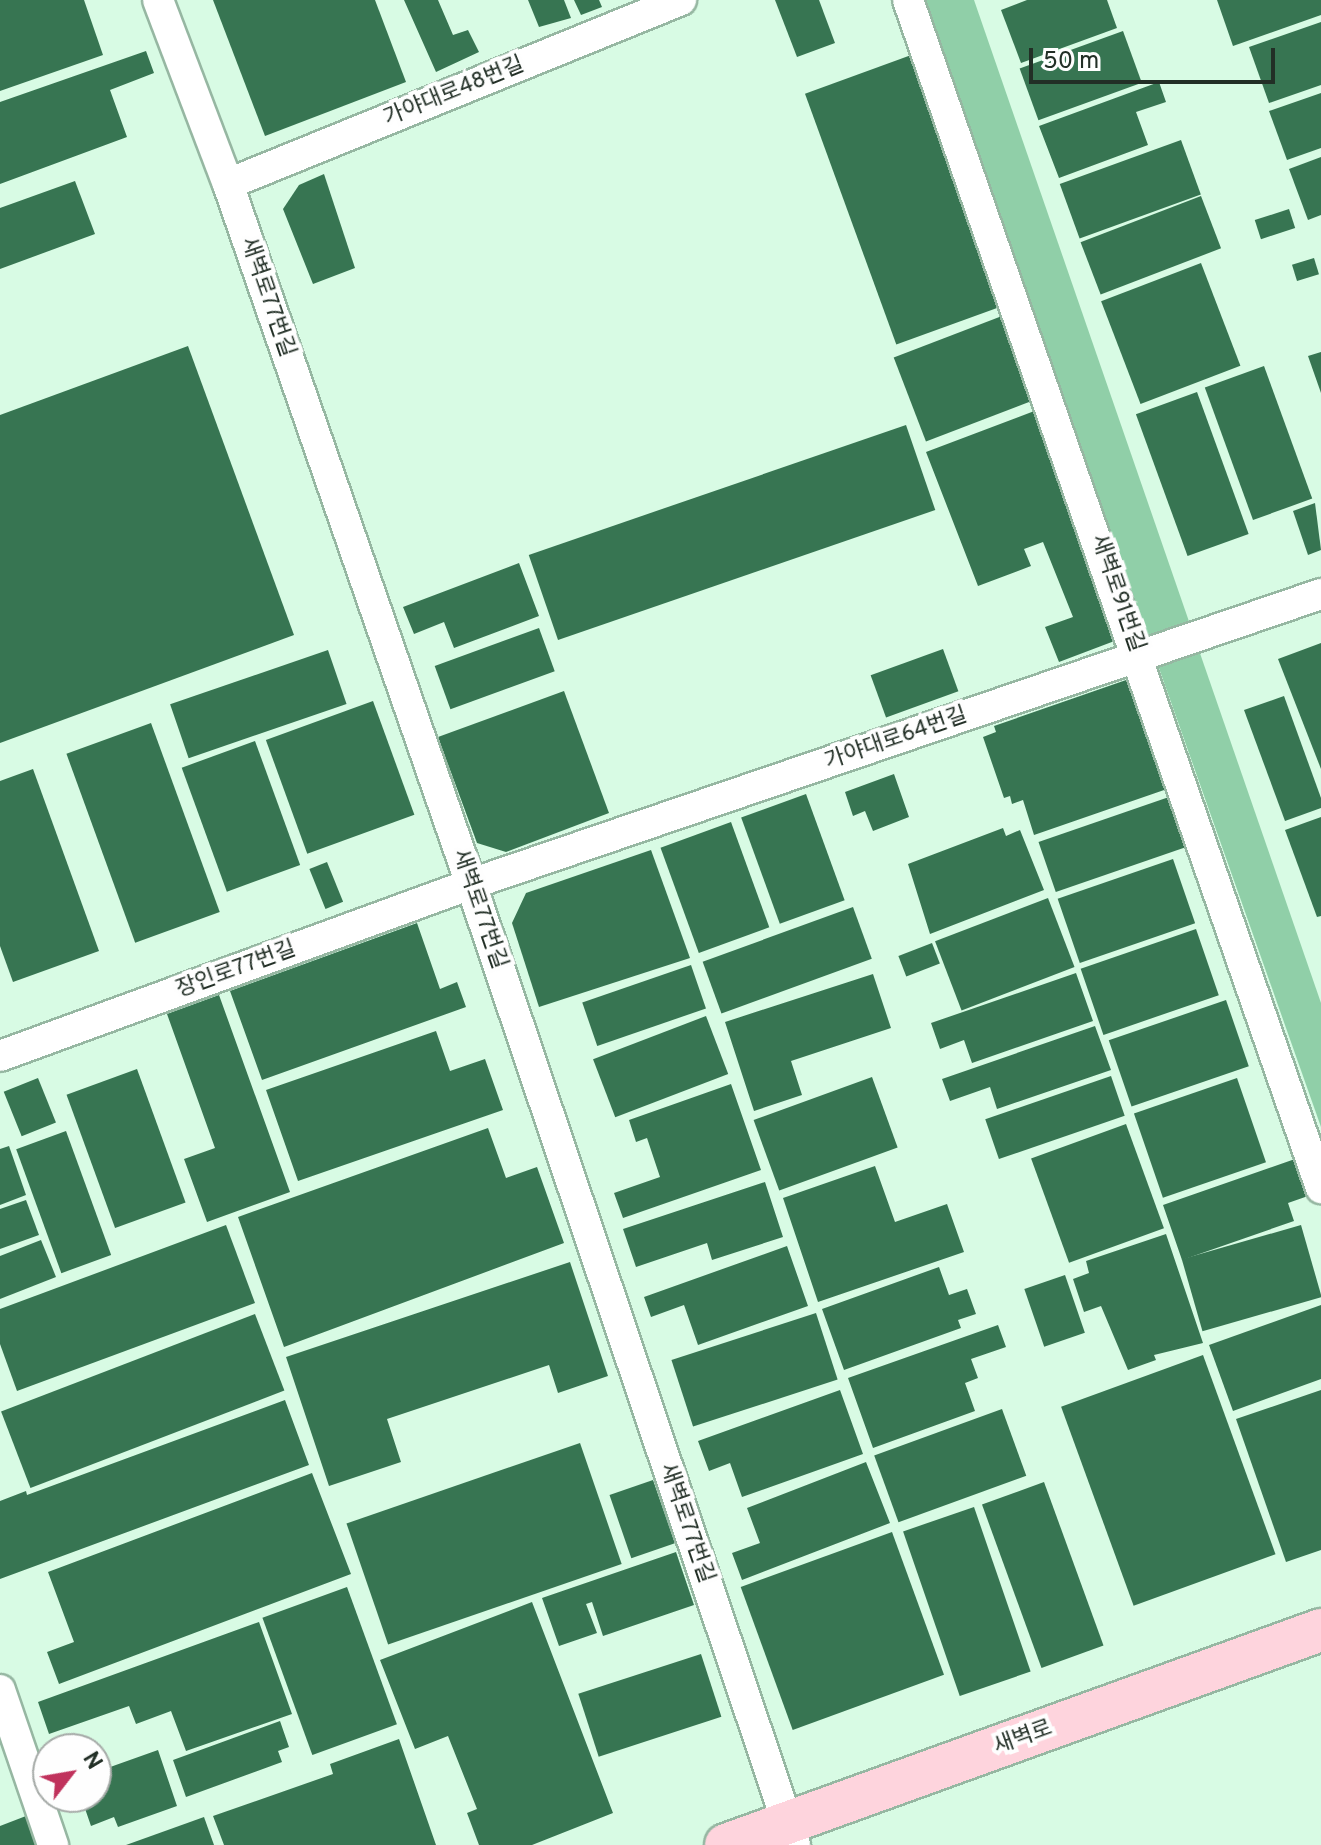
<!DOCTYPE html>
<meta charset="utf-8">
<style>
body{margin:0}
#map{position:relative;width:1321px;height:1845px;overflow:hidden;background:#d8fbe4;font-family:Overpass,"Noto Sans KR",sans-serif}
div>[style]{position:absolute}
.water>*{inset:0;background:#90cfa8}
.building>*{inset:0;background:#377552;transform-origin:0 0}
.roads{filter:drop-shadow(2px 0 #96b7a2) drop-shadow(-2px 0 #96b7a2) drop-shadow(0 2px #96b7a2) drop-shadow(0 -2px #96b7a2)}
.street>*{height:30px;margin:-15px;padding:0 15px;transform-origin:15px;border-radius:15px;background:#fff}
.secondary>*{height:42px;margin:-21px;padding:0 21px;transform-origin:21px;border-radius:21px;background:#fed4dd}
span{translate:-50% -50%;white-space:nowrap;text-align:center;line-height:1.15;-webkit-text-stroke:8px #fefefe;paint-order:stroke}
.street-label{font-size:22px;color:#222f26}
.north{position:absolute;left:32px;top:1733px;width:80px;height:80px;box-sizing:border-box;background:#fefefe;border:2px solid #a6aba8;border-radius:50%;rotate:59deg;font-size:22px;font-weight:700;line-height:32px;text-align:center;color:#222f26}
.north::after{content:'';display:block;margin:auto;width:28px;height:36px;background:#c0325c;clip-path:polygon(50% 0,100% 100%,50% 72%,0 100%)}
.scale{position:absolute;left:1029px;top:48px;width:246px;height:36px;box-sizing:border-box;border:4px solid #222f26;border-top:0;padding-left:10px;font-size:24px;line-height:28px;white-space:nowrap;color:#222f26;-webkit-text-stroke:6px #fefefe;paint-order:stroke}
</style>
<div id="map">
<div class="water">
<div style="clip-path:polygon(923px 0,974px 0,1321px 1003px,1321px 1127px)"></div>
</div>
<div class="building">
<div style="clip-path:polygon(0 0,84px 0,103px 55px,0 91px)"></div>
<div style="clip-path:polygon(213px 0,375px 0,406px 82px,265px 136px)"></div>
<div style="clip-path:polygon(404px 0,438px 0,453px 35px,468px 30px,479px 52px,436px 72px)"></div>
<div style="clip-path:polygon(528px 0,564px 0,571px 18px,539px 27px)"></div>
<div style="clip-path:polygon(574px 0,599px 0,602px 7px,581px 15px)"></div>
<div style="clip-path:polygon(775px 0,819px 0,835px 43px,797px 57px)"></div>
<div style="clip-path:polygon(1027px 0,1107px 0,1117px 28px,1021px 63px,1001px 10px)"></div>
<div style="clip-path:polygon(1217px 0,1321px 0,1321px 15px,1233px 46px)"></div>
<div style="clip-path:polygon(1321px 22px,1321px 85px,1269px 103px,1249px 47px)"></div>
<div style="left:1123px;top:31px;width:55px;height:110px;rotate:70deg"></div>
<div style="clip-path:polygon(146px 51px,154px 73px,110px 90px,127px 137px,0 184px,0 102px)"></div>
<div style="left:914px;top:54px;width:267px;height:116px;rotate:70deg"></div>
<div style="clip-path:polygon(1159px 82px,1166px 102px,1136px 112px,1148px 145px,1059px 178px,1039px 126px)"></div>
<div style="clip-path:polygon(1321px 93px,1321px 148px,1287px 160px,1269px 111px)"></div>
<div style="left:1181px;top:140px;width:58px;height:129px;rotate:70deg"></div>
<div style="clip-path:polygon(1321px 157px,1321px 215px,1308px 220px,1289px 169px)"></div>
<div style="clip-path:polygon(324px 174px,355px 268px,313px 284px,283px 209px,299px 185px)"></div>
<div style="clip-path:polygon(75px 181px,95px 234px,0 269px,0 208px)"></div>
<div style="left:1201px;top:196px;width:56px;height:129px;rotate:69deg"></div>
<div style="left:1289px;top:209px;width:20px;height:36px;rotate:72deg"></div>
<div style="left:1314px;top:258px;width:17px;height:23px;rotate:73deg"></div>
<div style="left:1201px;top:263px;width:110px;height:107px;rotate:69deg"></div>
<div style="left:1002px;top:316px;width:90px;height:116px;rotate:69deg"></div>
<div style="clip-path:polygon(188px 346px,294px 635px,0 743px,0 415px)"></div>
<div style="clip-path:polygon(1321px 352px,1321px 393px,1308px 356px)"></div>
<div style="left:1264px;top:366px;width:141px;height:63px;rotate:70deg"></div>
<div style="left:1197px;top:392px;width:151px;height:65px;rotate:70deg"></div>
<div style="clip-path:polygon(1037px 410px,1125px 637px,1059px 662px,1045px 627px,1073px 617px,1043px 542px,1024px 549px,1031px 566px,978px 586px,926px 452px)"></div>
<div style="left:906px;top:425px;width:90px;height:399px;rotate:71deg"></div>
<div style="clip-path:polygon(1315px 503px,1321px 550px,1308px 555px,1293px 511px)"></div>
<div style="clip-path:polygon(519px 563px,539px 616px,454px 648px,444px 622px,414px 634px,403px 607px)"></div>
<div style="left:539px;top:628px;width:46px;height:111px;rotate:70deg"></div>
<div style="clip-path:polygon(1321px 643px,1321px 769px,1278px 659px)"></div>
<div style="left:943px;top:649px;width:45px;height:77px;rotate:70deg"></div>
<div style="left:328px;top:650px;width:57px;height:167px;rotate:71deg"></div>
<div style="clip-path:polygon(1129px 679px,1167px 789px,1034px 835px,1023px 800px,1012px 804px,1010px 796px,1004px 798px,983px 737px,996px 732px,994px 726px)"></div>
<div style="clip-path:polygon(564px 691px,609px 813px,506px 852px,477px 843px,438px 737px)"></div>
<div style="clip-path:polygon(1284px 696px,1321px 798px,1321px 808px,1285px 821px,1244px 710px)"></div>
<div style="left:373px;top:701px;width:121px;height:114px;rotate:70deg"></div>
<div style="left:151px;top:723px;width:201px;height:90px;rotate:70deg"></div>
<div style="left:255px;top:741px;width:132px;height:78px;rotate:70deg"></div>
<div style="clip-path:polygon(33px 769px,99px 951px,13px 982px,0 946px,0 781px)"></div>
<div style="clip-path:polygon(894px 774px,909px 817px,873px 831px,865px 811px,853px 816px,845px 792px)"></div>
<div style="left:806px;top:794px;width:113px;height:69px;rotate:70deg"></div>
<div style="left:1169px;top:797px;width:53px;height:138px;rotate:71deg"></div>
<div style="clip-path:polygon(1321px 817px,1321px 916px,1317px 917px,1285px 830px)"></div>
<div style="left:731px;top:822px;width:112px;height:75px;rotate:70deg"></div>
<div style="clip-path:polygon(1003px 828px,1006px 836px,1020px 830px,1044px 890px,930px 934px,908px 864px)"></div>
<div style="clip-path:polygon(651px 850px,690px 958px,539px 1007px,512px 923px,526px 893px)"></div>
<div style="left:1173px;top:859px;width:68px;height:122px;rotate:71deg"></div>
<div style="left:327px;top:862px;width:43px;height:19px;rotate:68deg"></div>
<div style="left:1048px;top:898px;width:74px;height:121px;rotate:69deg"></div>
<div style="left:853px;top:907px;width:55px;height:160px;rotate:70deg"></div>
<div style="clip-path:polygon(417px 923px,440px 989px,457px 982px,466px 1007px,262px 1080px,230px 991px)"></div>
<div style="left:1196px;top:929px;width:70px;height:122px;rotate:71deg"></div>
<div style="left:932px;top:943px;width:22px;height:36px;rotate:69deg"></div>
<div style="left:691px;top:965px;width:46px;height:115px;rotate:71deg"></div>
<div style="clip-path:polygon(1076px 973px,1093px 1021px,972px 1063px,964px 1040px,940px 1049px,931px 1023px)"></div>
<div style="clip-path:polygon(873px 974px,891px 1028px,791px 1061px,802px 1095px,754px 1111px,725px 1022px)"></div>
<div style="clip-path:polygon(219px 995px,290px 1192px,207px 1222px,184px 1159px,215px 1148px,167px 1014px)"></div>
<div style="left:1226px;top:1000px;width:70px;height:124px;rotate:71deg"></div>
<div style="left:706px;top:1016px;width:62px;height:121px;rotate:69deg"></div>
<div style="clip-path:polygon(1095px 1026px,1111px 1070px,997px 1109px,990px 1087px,950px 1101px,942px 1079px)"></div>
<div style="clip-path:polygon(436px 1031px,450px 1071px,485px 1059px,503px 1110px,298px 1181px,266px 1090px)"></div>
<div style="left:137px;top:1069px;width:142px;height:75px;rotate:70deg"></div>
<div style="left:1111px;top:1076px;width:42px;height:133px;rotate:71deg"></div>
<div style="left:872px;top:1077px;width:75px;height:126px;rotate:70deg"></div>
<div style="left:38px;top:1078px;width:48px;height:37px;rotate:68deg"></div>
<div style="left:1237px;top:1078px;width:89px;height:109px;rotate:71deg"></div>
<div style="clip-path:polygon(731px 1084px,761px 1170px,623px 1218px,614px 1193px,660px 1177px,647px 1138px,636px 1142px,629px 1120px)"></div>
<div style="left:1126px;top:1124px;width:111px;height:101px;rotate:70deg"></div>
<div style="clip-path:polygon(488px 1128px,506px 1178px,537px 1167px,564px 1243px,284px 1347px,238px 1217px)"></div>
<div style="left:66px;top:1131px;width:132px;height:53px;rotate:70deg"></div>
<div style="clip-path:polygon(9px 1146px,26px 1195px,0 1205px,0 1149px)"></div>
<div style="clip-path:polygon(1295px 1159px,1308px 1196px,1288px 1203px,1294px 1221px,1182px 1260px,1163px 1205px)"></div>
<div style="clip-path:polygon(875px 1166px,895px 1222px,947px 1204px,964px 1252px,818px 1302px,783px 1198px)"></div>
<div style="clip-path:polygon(765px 1182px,783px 1237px,712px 1260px,707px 1243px,636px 1267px,623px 1229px)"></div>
<div style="clip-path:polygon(26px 1200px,39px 1235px,0 1249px,0 1209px)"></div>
<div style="clip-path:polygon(226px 1225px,255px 1303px,17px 1391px,0 1344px,0 1309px)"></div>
<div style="left:1301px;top:1225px;width:75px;height:124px;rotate:74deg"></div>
<div style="clip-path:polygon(1166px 1234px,1203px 1343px,1154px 1355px,1156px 1360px,1128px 1370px,1101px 1306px,1084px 1312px,1073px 1279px,1089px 1273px,1086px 1261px)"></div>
<div style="clip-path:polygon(41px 1240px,56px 1277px,0 1299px,0 1256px)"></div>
<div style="clip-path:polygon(787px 1246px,808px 1306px,698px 1345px,684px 1305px,651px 1317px,644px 1297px)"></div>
<div style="clip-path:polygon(570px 1262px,608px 1376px,558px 1393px,549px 1365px,387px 1419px,401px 1462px,329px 1486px,286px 1357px)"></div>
<div style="clip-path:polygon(939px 1267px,949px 1295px,967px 1289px,976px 1314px,958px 1320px,961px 1328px,844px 1370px,822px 1309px)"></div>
<div style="left:1065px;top:1275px;width:61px;height:43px;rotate:71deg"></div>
<div style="clip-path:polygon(1321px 1305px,1321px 1379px,1233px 1411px,1209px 1345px)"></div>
<div style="left:816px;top:1313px;width:70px;height:152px;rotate:72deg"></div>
<div style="left:255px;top:1314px;width:82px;height:272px;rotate:69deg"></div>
<div style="clip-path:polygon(998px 1325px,1006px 1347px,971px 1359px,978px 1378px,965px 1383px,975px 1411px,873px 1448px,848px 1378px)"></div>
<div style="left:1203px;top:1355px;width:212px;height:151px;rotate:70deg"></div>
<div style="clip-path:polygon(840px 1390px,863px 1454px,742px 1497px,730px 1463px,709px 1471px,698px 1441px)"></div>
<div style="clip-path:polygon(1321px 1390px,1321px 1550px,1286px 1562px,1236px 1419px)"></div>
<div style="clip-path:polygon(285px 1400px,309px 1465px,0 1579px,0 1501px,26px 1491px,27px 1495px)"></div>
<div style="left:1002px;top:1409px;width:71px;height:136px;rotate:70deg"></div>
<div style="left:580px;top:1443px;width:128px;height:247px;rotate:71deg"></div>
<div style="clip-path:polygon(866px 1462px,890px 1523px,742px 1580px,732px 1553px,760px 1543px,747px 1508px)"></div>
<div style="clip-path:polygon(312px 1473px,351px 1574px,59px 1684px,47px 1652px,74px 1642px,48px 1572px)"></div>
<div style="left:653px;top:1480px;width:67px;height:46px;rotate:71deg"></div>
<div style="left:1044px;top:1482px;width:174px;height:66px;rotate:70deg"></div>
<div style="left:974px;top:1507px;width:174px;height:75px;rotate:71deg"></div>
<div style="left:892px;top:1532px;width:152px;height:161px;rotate:70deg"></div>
<div style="clip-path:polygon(676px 1552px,694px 1605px,603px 1636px,592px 1602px,586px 1604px,597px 1633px,559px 1646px,542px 1598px)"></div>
<div style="left:347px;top:1587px;width:146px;height:90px;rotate:70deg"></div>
<div style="clip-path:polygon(532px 1602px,613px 1813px,532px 1845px,479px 1845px,467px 1813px,477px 1809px,448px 1736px,415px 1749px,380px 1660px)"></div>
<div style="clip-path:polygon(259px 1622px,292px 1714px,186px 1751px,171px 1711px,136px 1724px,129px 1706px,49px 1734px,38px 1702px)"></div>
<div style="left:701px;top:1654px;width:66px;height:129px;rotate:72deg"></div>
<div style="clip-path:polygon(280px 1721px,289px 1747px,278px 1751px,282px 1762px,186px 1797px,173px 1760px)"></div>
<div style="clip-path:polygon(399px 1739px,436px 1845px,224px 1845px,213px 1816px,333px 1774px,330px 1764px)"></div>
<div style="clip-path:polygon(158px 1750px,177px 1806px,118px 1827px,114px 1817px,91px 1826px,81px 1797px,96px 1797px,96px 1764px,99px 1771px)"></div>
<div style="clip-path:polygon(26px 1816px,37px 1845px,0 1845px,0 1826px)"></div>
<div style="clip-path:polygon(204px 1817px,214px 1845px,126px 1845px)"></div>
</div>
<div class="roads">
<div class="street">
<div style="left:158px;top:0;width:197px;rotate:69.2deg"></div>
<div style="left:228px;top:184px;width:741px;rotate:70.86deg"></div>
<div style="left:471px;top:884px;width:1014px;rotate:71.37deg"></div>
<div style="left:908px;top:0;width:1258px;rotate:70.83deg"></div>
<div style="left:228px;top:184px;width:489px;rotate:-22.1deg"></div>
<div style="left:0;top:1056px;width:501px;rotate:-20.06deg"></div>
<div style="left:471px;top:884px;width:898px;rotate:-18.84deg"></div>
<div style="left:0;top:1690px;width:164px;rotate:71.1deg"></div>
</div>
<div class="secondary">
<div style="left:726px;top:1845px;width:633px;rotate:-19.87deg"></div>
</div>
</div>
<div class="street-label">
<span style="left:454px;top:92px;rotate:-22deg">가야대로48번길</span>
<span style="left:267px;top:297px;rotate:71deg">새벽로77번길</span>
<span style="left:1117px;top:593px;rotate:71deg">새벽로91번길</span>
<span style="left:896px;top:739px;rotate:-19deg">가야대로64번길</span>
<span style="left:479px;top:909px;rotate:71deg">새벽로77번길</span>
<span style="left:236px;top:970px;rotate:-20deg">장인로77번길</span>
<span style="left:686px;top:1523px;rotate:71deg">새벽로77번길</span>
<span style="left:1023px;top:1738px;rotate:-20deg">새벽로</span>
</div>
<div class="north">N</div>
<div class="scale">50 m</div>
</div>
